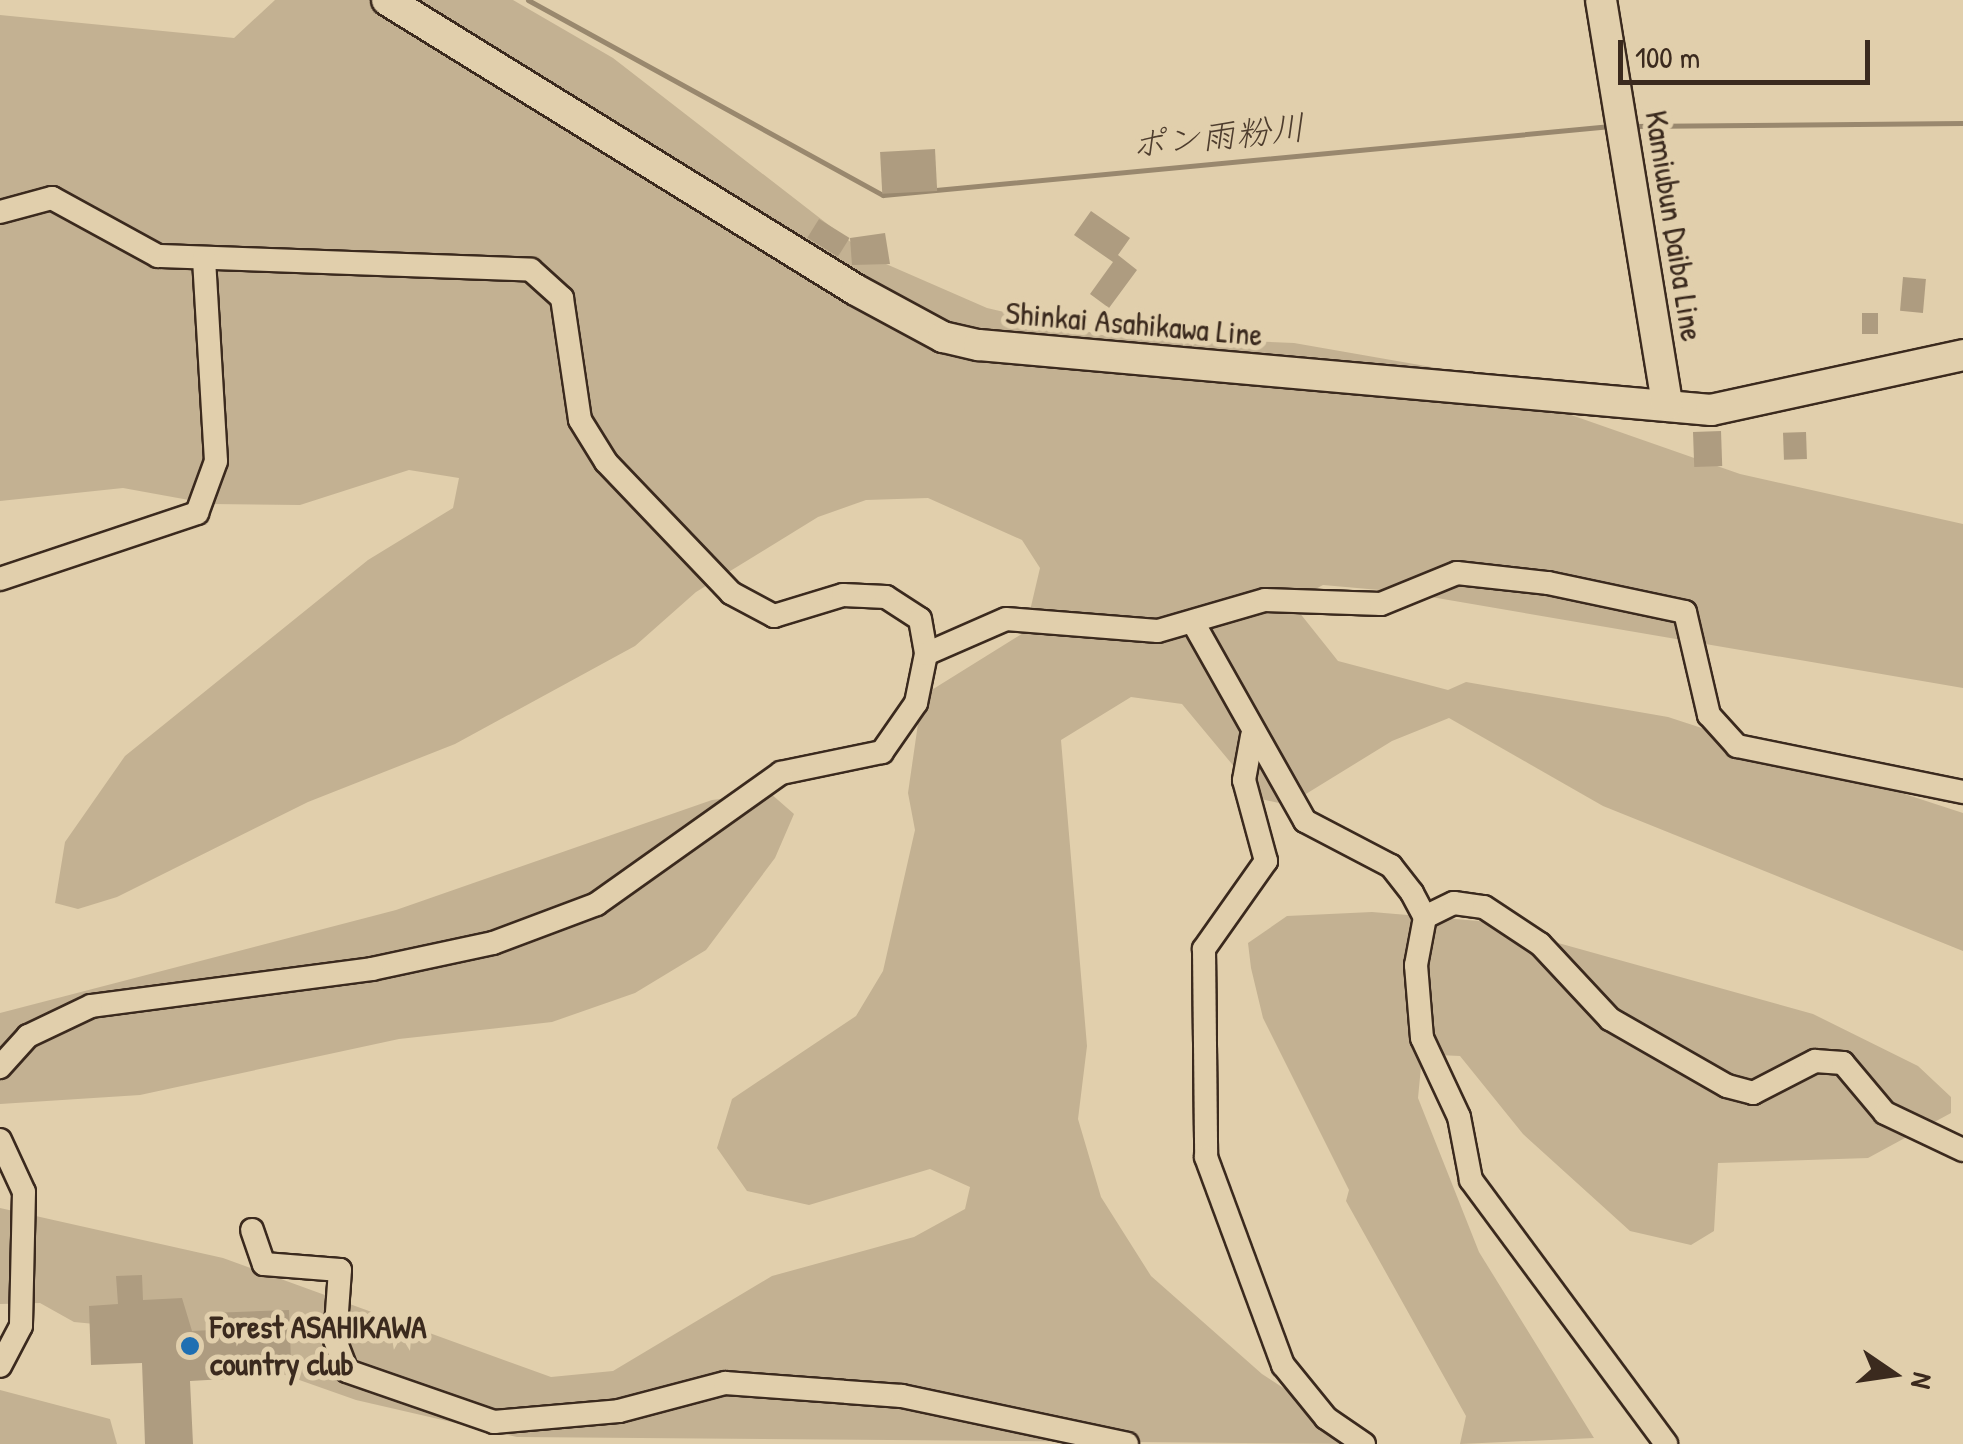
<!DOCTYPE html>
<meta charset="utf-8">
<style>
body{margin:0}
#map{position:relative;width:1963px;height:1444px;overflow:hidden;background:#e1cfac;font-family:"Patrick Hand","Klee One",sans-serif}
div>[style]{position:absolute}
.green>*{inset:0;background:#c3b192}
.stream>*{height:5px;margin:-2.5px;padding:0 2.5px;transform-origin:2.5px;border-radius:2.5px;background:#99886e}
.building>*{inset:0;background:#ae9c80;transform-origin:0 0}
.roads{filter:drop-shadow(2px 0 #3b2a1e) drop-shadow(-2px 0 #3b2a1e) drop-shadow(0 2px #3b2a1e) drop-shadow(0 -2px #3b2a1e)}
.minor>*{height:22px;margin:-11px;padding:0 11px;transform-origin:11px;border-radius:11px;background:#e1cfac}
.major>*{height:30px;margin:-15px;padding:0 15px;transform-origin:15px;border-radius:15px;background:#e1cfac}
.dots>*{width:28px;height:28px;translate:-50% -50%;box-sizing:border-box;border:5px solid #e1cfac;border-radius:50%}
span{translate:-50% -50%;white-space:nowrap;text-align:center;line-height:1.15;-webkit-text-stroke:10px #e1cfac;paint-order:stroke}
.street-label{font-size:32px;color:#3b2a1e}
.poi-label{font-size:32px;color:#3b2a1e;font-weight:700}
.left{translate:0 -50%;text-align:left}
.water-label{font-size:35px;color:#4e3d2e;font-style:italic}
.north{position:absolute;left:1843px;top:1324px;width:100px;height:100px;-webkit-text-stroke:8px #e1cfac;paint-order:stroke;rotate:103deg;font-size:28px;font-weight:700;line-height:40px;text-align:center;color:#3b2a1e}
.north::after{content:'';display:block;margin:auto;width:35px;height:45px;background:#3b2a1e;clip-path:polygon(50% 0,100% 100%,50% 72%,0 100%)}
.scale{position:absolute;left:1618px;top:40px;width:252px;height:45px;box-sizing:border-box;border:5px solid #3b2a1e;border-top:0;padding-left:12px;font-size:30px;line-height:35px;white-space:nowrap;color:#3b2a1e;-webkit-text-stroke:8px #e1cfac;paint-order:stroke}
</style>
<div id="map">
<div class="green">
<div style="clip-path:polygon(275px 0,513px 0,613px 58px,870px 257px,987px 308px,1102px 335px,1294px 343px,1437px 368px,1740px 474px,1963px 524px,1963px 688px,1402px 592px,1323px 585px,1291px 602px,1338px 661px,1448px 690px,1466px 682px,1668px 717px,1963px 813px,1963px 951px,1603px 806px,1449px 718px,1392px 741px,1288px 805px,1261px 799px,1182px 704px,1131px 697px,1061px 740px,1087px 1046px,1078px 1119px,1101px 1197px,1151px 1276px,1262px 1374px,1370px 1444px,517px 1437px,356px 1400px,157px 1330px,74px 1322px,40px 1303px,0 1304px,0 1208px,223px 1258px,551px 1377px,613px 1371px,772px 1276px,914px 1237px,965px 1209px,970px 1187px,930px 1169px,809px 1205px,747px 1191px,717px 1148px,732px 1099px,856px 1016px,883px 971px,915px 830px,908px 793px,922px 696px,1025px 632px,1040px 568px,1022px 540px,928px 498px,866px 500px,818px 517px,696px 592px,635px 646px,455px 744px,308px 802px,117px 897px,78px 909px,55px 903px,65px 842px,125px 756px,368px 560px,453px 508px,459px 478px,409px 470px,300px 505px,211px 504px,123px 488px,0 501px,0 15px,234px 38px)"></div>
<div style="clip-path:polygon(770px 793px,794px 814px,775px 858px,706px 950px,635px 993px,552px 1022px,399px 1039px,140px 1095px,0 1104px,0 1013px,396px 910px,712px 800px)"></div>
<div style="clip-path:polygon(1372px 912px,1479px 921px,1813px 1014px,1918px 1066px,1951px 1097px,1951px 1113px,1868px 1158px,1718px 1163px,1714px 1231px,1691px 1245px,1630px 1231px,1523px 1134px,1460px 1056px,1438px 1055px,1421px 1067px,1418px 1098px,1479px 1252px,1594px 1438px,1460px 1444px,1466px 1416px,1346px 1201px,1349px 1190px,1263px 1018px,1251px 968px,1248px 943px,1287px 916px)"></div>
<div style="clip-path:polygon(0 1390px,110px 1419px,117px 1444px,0 1444px)"></div>
</div>
<div class="stream">
<div style="left:528px;top:0;width:405px;rotate:28.8deg"></div>
<div style="left:883px;top:195px;width:731px;rotate:-5.41deg"></div>
<div style="left:1632px;top:126px;width:331px;rotate:-0.5deg"></div>
</div>
<div class="building">
<div style="left:935px;top:149px;width:42px;height:55px;rotate:87deg"></div>
<div style="clip-path:polygon(1091px 211px,1130px 238px,1118px 255px,1137px 270px,1109px 308px,1090px 294px,1113px 262px,1074px 235px)"></div>
<div style="left:819px;top:219px;width:36px;height:22px;rotate:32deg"></div>
<div style="clip-path:polygon(885px 233px,890px 264px,852px 265px,850px 238px)"></div>
<div style="left:1903px;top:277px;width:23px;height:34px;rotate:5deg"></div>
<div style="left:1878px;top:313px;width:21px;height:16px;rotate:90deg"></div>
<div style="left:1721px;top:431px;width:35px;height:28px;rotate:88deg"></div>
<div style="left:1806px;top:432px;width:27px;height:23px;rotate:88deg"></div>
<div style="clip-path:polygon(142px 1275px,143px 1300px,182px 1298px,192px 1331px,212px 1330px,211px 1313px,289px 1310px,291px 1361px,225px 1364px,225px 1379px,190px 1381px,193px 1444px,145px 1444px,142px 1363px,91px 1365px,89px 1306px,118px 1304px,116px 1276px)"></div>
</div>
<div class="roads">
<div class="minor">
<div style="left:0;top:212px;width:54px;rotate:-15.1deg"></div>
<div style="left:52px;top:198px;width:121px;rotate:28.7deg"></div>
<div style="left:158px;top:256px;width:373px;rotate:2.1deg"></div>
<div style="left:531px;top:270px;width:42px;rotate:42.1deg"></div>
<div style="left:562px;top:298px;width:123px;rotate:81.6deg"></div>
<div style="left:580px;top:420px;width:49px;rotate:58.2deg"></div>
<div style="left:606px;top:462px;width:181px;rotate:46.3deg"></div>
<div style="left:731px;top:593px;width:49px;rotate:28.1deg"></div>
<div style="left:774px;top:616px;width:72px;rotate:-16.9deg"></div>
<div style="left:843px;top:595px;width:43px;rotate:2.7deg"></div>
<div style="left:886px;top:597px;width:40px;rotate:32.9deg"></div>
<div style="left:920px;top:619px;width:36px;rotate:80deg"></div>
<div style="left:926px;top:654px;width:50px;rotate:101.5deg"></div>
<div style="left:916px;top:703px;width:60px;rotate:124.8deg"></div>
<div style="left:882px;top:752px;width:103px;rotate:168.3deg"></div>
<div style="left:781px;top:773px;width:226px;rotate:144.6deg"></div>
<div style="left:597px;top:904px;width:111px;rotate:159.4deg"></div>
<div style="left:493px;top:943px;width:124px;rotate:167.9deg"></div>
<div style="left:372px;top:969px;width:283px;rotate:172.5deg"></div>
<div style="left:91px;top:1006px;width:70px;rotate:154.5deg"></div>
<div style="left:28px;top:1036px;width:42px;rotate:132.1deg"></div>
<div style="left:0;top:579px;width:208px;rotate:-18.5deg"></div>
<div style="left:197px;top:513px;width:55px;rotate:-69.9deg"></div>
<div style="left:216px;top:461px;width:203px;rotate:-93.4deg"></div>
<div style="left:1194px;top:624px;width:226px;rotate:60.6deg"></div>
<div style="left:1305px;top:821px;width:97px;rotate:27.6deg"></div>
<div style="left:1391px;top:866px;width:34px;rotate:52deg"></div>
<div style="left:1412px;top:893px;width:27px;rotate:62deg"></div>
<div style="left:1425px;top:917px;width:49px;rotate:100.6deg"></div>
<div style="left:1416px;top:965px;width:73px;rotate:85.3deg"></div>
<div style="left:1422px;top:1038px;width:87px;rotate:64.9deg"></div>
<div style="left:1459px;top:1117px;width:64px;rotate:79.2deg"></div>
<div style="left:1471px;top:1180px;width:328px;rotate:53.5deg"></div>
<div style="left:926px;top:654px;width:87px;rotate:-23.6deg"></div>
<div style="left:1006px;top:619px;width:152px;rotate:4.5deg"></div>
<div style="left:1158px;top:631px;width:111px;rotate:-16.2deg"></div>
<div style="left:1265px;top:600px;width:116px;rotate:2deg"></div>
<div style="left:1381px;top:604px;width:82px;rotate:-22.2deg"></div>
<div style="left:1457px;top:573px;width:92px;rotate:6.3deg"></div>
<div style="left:1548px;top:583px;width:140px;rotate:12deg"></div>
<div style="left:1685px;top:612px;width:106px;rotate:76.9deg"></div>
<div style="left:1709px;top:715px;width:42px;rotate:47.9deg"></div>
<div style="left:1737px;top:746px;width:231px;rotate:11.5deg"></div>
<div style="left:1252px;top:736px;width:45px;rotate:100.3deg"></div>
<div style="left:1244px;top:780px;width:84px;rotate:74.8deg"></div>
<div style="left:1266px;top:861px;width:108px;rotate:125.2deg"></div>
<div style="left:1204px;top:949px;width:208px;rotate:89.4deg"></div>
<div style="left:1206px;top:1157px;width:222px;rotate:69.7deg"></div>
<div style="left:1283px;top:1365px;width:68px;rotate:50.9deg"></div>
<div style="left:1326px;top:1418px;width:46px;rotate:34.4deg"></div>
<div style="left:1425px;top:917px;width:32px;rotate:-26deg"></div>
<div style="left:1454px;top:903px;width:30px;rotate:8deg"></div>
<div style="left:1484px;top:907px;width:67px;rotate:33.5deg"></div>
<div style="left:1540px;top:944px;width:103px;rotate:47deg"></div>
<div style="left:1610px;top:1019px;width:135px;rotate:29.8deg"></div>
<div style="left:1727px;top:1086px;width:27px;rotate:15deg"></div>
<div style="left:1753px;top:1093px;width:70px;rotate:-27.3deg"></div>
<div style="left:1815px;top:1061px;width:28px;rotate:4deg"></div>
<div style="left:1843px;top:1063px;width:65px;rotate:50deg"></div>
<div style="left:1885px;top:1113px;width:86px;rotate:25.4deg"></div>
<div style="left:0;top:1140px;width:57px;rotate:65.2deg"></div>
<div style="left:24px;top:1192px;width:134px;rotate:91.3deg"></div>
<div style="left:21px;top:1326px;width:45px;rotate:117.7deg"></div>
<div style="left:252px;top:1230px;width:36px;rotate:71deg"></div>
<div style="left:264px;top:1264px;width:76px;rotate:4.5deg"></div>
<div style="left:340px;top:1270px;width:70px;rotate:94.1deg"></div>
<div style="left:335px;top:1340px;width:33px;rotate:69deg"></div>
<div style="left:347px;top:1371px;width:156px;rotate:19.1deg"></div>
<div style="left:494px;top:1422px;width:125px;rotate:-5deg"></div>
<div style="left:619px;top:1411px;width:110px;rotate:-14.8deg"></div>
<div style="left:725px;top:1383px;width:177px;rotate:4.2deg"></div>
<div style="left:902px;top:1396px;width:230px;rotate:12deg"></div>
</div>
<div class="major">
<div style="left:387px;top:0;width:551px;rotate:31.73deg"></div>
<div style="left:856px;top:290px;width:99px;rotate:28.4deg"></div>
<div style="left:943px;top:337px;width:37px;rotate:13deg"></div>
<div style="left:979px;top:345px;width:735px;rotate:5.07deg"></div>
<div style="left:1711px;top:410px;width:258px;rotate:-12.3deg"></div>
<div style="left:1601px;top:0;width:410px;rotate:80.7deg"></div>
</div>
</div>
<div class="dots">
<div style="left:190px;top:1346px;background:#1f6fb2"></div>
</div>
<div class="street-label">
<span style="left:1674px;top:226px;rotate:81deg">Kamiubun Daiba Line</span>
<span style="left:1134px;top:324px;rotate:5deg">Shinkai Asahikawa Line</span>
</div>
<div class="poi-label">
<span class="left" style="left:210px;top:1346px">Forest ASAHIKAWA<br>country club</span>
</div>
<div class="water-label">
<span style="left:1218px;top:136px;rotate:-6deg">ポン雨粉川</span>
</div>
<div class="north">N</div>
<div class="scale">100 m</div>
</div>
